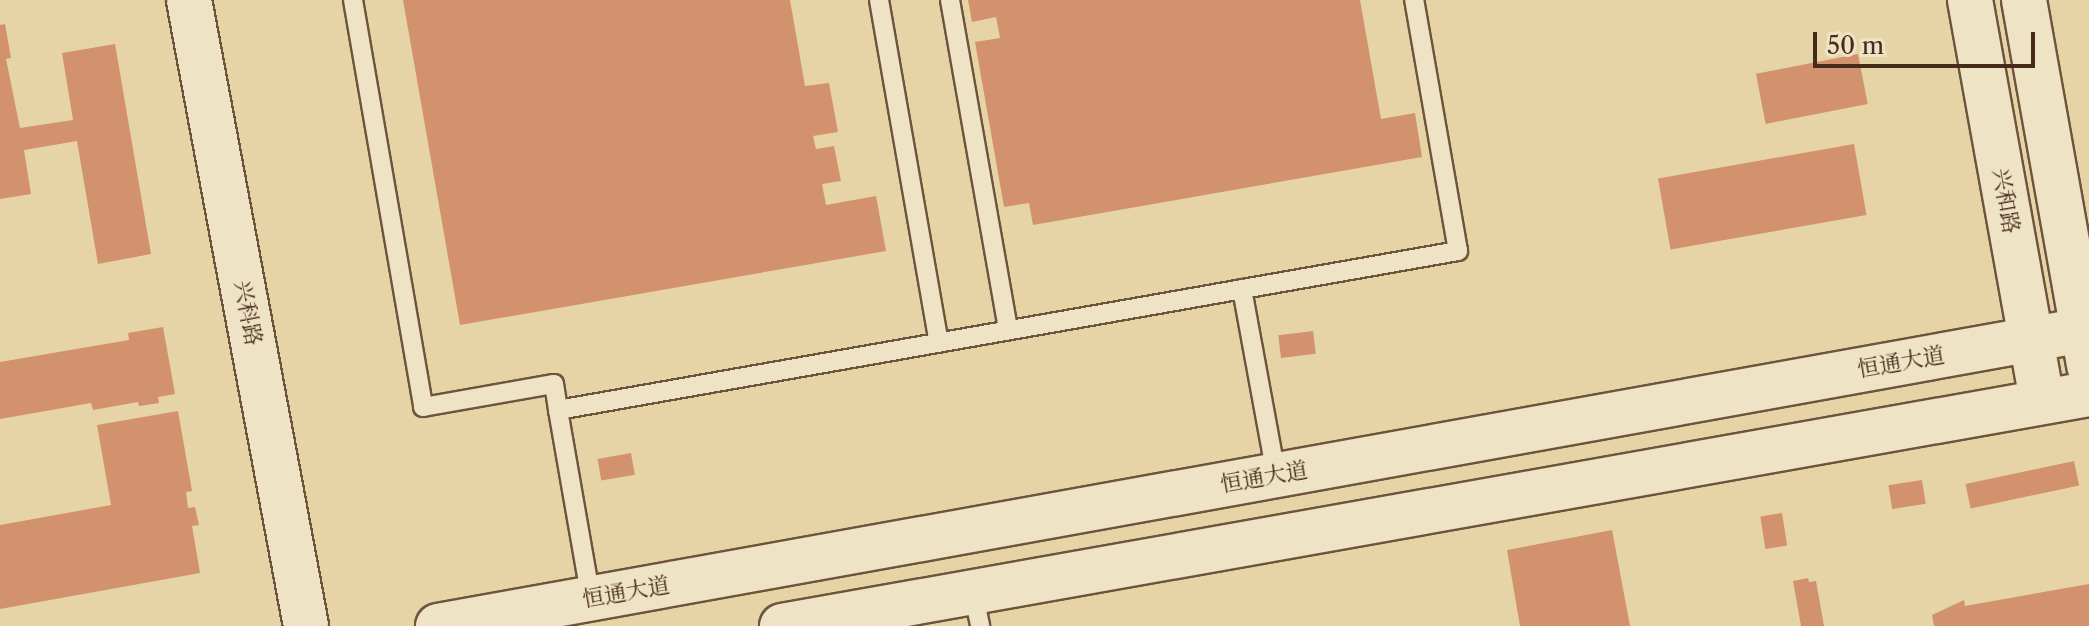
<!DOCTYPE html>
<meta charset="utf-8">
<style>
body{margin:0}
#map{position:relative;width:2089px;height:626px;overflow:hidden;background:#e6d4a6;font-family:"Libre Caslon Text","Noto Serif SC",serif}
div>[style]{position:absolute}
.building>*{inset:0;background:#d2926d;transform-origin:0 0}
.roads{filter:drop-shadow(2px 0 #6e543d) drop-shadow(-2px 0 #6e543d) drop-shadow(0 2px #6e543d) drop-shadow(0 -2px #6e543d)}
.service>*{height:18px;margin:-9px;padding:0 9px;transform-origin:9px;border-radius:9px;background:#efe3c5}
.tertiary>*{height:44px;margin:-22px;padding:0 22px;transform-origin:22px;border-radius:22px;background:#efe3c5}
.secondary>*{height:44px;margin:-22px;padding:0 22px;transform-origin:22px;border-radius:22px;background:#efe3c5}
span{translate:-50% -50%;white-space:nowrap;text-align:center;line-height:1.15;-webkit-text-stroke:7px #efe3c5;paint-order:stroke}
.street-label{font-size:22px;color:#462a1a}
.scale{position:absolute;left:1813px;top:32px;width:222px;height:36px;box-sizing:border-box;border:4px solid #462a1a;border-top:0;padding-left:10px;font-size:24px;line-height:28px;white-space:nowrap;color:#462a1a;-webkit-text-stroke:6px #efe3c5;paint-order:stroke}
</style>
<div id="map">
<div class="building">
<div style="clip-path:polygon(403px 0,790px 0,805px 86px,829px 83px,838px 132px,813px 136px,816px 149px,834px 146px,841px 181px,822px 184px,826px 205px,876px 196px,886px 251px,460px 325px)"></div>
<div style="clip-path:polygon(968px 0,1360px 0,1381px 119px,1415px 113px,1422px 157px,1033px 225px,1029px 203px,1004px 207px,975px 42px,1000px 38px,996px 17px,972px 22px)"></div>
<div style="clip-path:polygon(5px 24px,11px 58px,6px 59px,20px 128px,73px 120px,62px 53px,115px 44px,151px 254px,98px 264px,77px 141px,24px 150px,31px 194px,0 199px,0 25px)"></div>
<div style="left:1858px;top:54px;width:51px;height:104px;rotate:79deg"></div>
<div style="left:1854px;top:144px;width:72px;height:199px;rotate:80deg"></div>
<div style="clip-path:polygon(163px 327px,175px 394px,158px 397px,159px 403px,139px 406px,138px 402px,93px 410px,91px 403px,0 419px,0 362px,129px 340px,128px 333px)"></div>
<div style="left:1313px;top:331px;width:23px;height:35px;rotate:83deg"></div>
<div style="clip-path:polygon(178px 411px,192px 491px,186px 492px,188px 508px,195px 507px,199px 525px,192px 526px,200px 573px,0 609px,0 525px,111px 505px,97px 425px)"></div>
<div style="left:631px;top:453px;width:22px;height:34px;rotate:80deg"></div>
<div style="left:2074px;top:461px;width:25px;height:111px;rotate:78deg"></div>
<div style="left:1922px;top:480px;width:24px;height:34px;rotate:81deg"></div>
<div style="left:1782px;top:513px;width:33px;height:22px;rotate:81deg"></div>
<div style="clip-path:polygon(1612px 530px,1630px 626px,1520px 626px,1507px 550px)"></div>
<div style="clip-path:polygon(1808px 578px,1809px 582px,1816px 581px,1824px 626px,1801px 626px,1793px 581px)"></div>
<div style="clip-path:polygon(2089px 584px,2089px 626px,1934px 626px,1932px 615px,1964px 600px,1965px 606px)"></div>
</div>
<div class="roads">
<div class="service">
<div style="left:353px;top:0;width:413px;rotate:80.2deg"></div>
<div style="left:423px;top:407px;width:133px;rotate:-10deg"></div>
<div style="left:554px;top:384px;width:26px;rotate:81deg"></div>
<div style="left:879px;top:0;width:348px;rotate:80.1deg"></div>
<div style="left:950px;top:0;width:335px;rotate:80deg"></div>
<div style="left:1242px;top:289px;width:189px;rotate:79.6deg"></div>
<div style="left:973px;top:592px;width:35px;rotate:78deg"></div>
<div style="left:591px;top:599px;width:192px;rotate:-99.9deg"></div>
<div style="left:558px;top:410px;width:914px;rotate:-10.02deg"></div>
<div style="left:1458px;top:251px;width:255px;rotate:-99.9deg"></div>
</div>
<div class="tertiary">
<div style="left:189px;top:0;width:637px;rotate:79.41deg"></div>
</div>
<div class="secondary">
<div style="left:1970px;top:0;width:408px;rotate:79.8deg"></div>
<div style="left:2024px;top:0;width:372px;rotate:79.9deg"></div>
<div style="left:438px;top:626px;width:1678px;rotate:-10.2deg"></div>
<div style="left:782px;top:626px;width:1327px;rotate:-10.07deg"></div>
</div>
</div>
<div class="street-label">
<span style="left:2006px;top:201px;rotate:80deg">兴和路</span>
<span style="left:248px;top:313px;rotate:79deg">兴科路</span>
<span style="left:1901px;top:362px;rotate:-10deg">恒通大道</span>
<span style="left:1264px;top:477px;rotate:-10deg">恒通大道</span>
<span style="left:626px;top:592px;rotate:-10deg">恒通大道</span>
</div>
<div class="scale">50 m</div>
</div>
